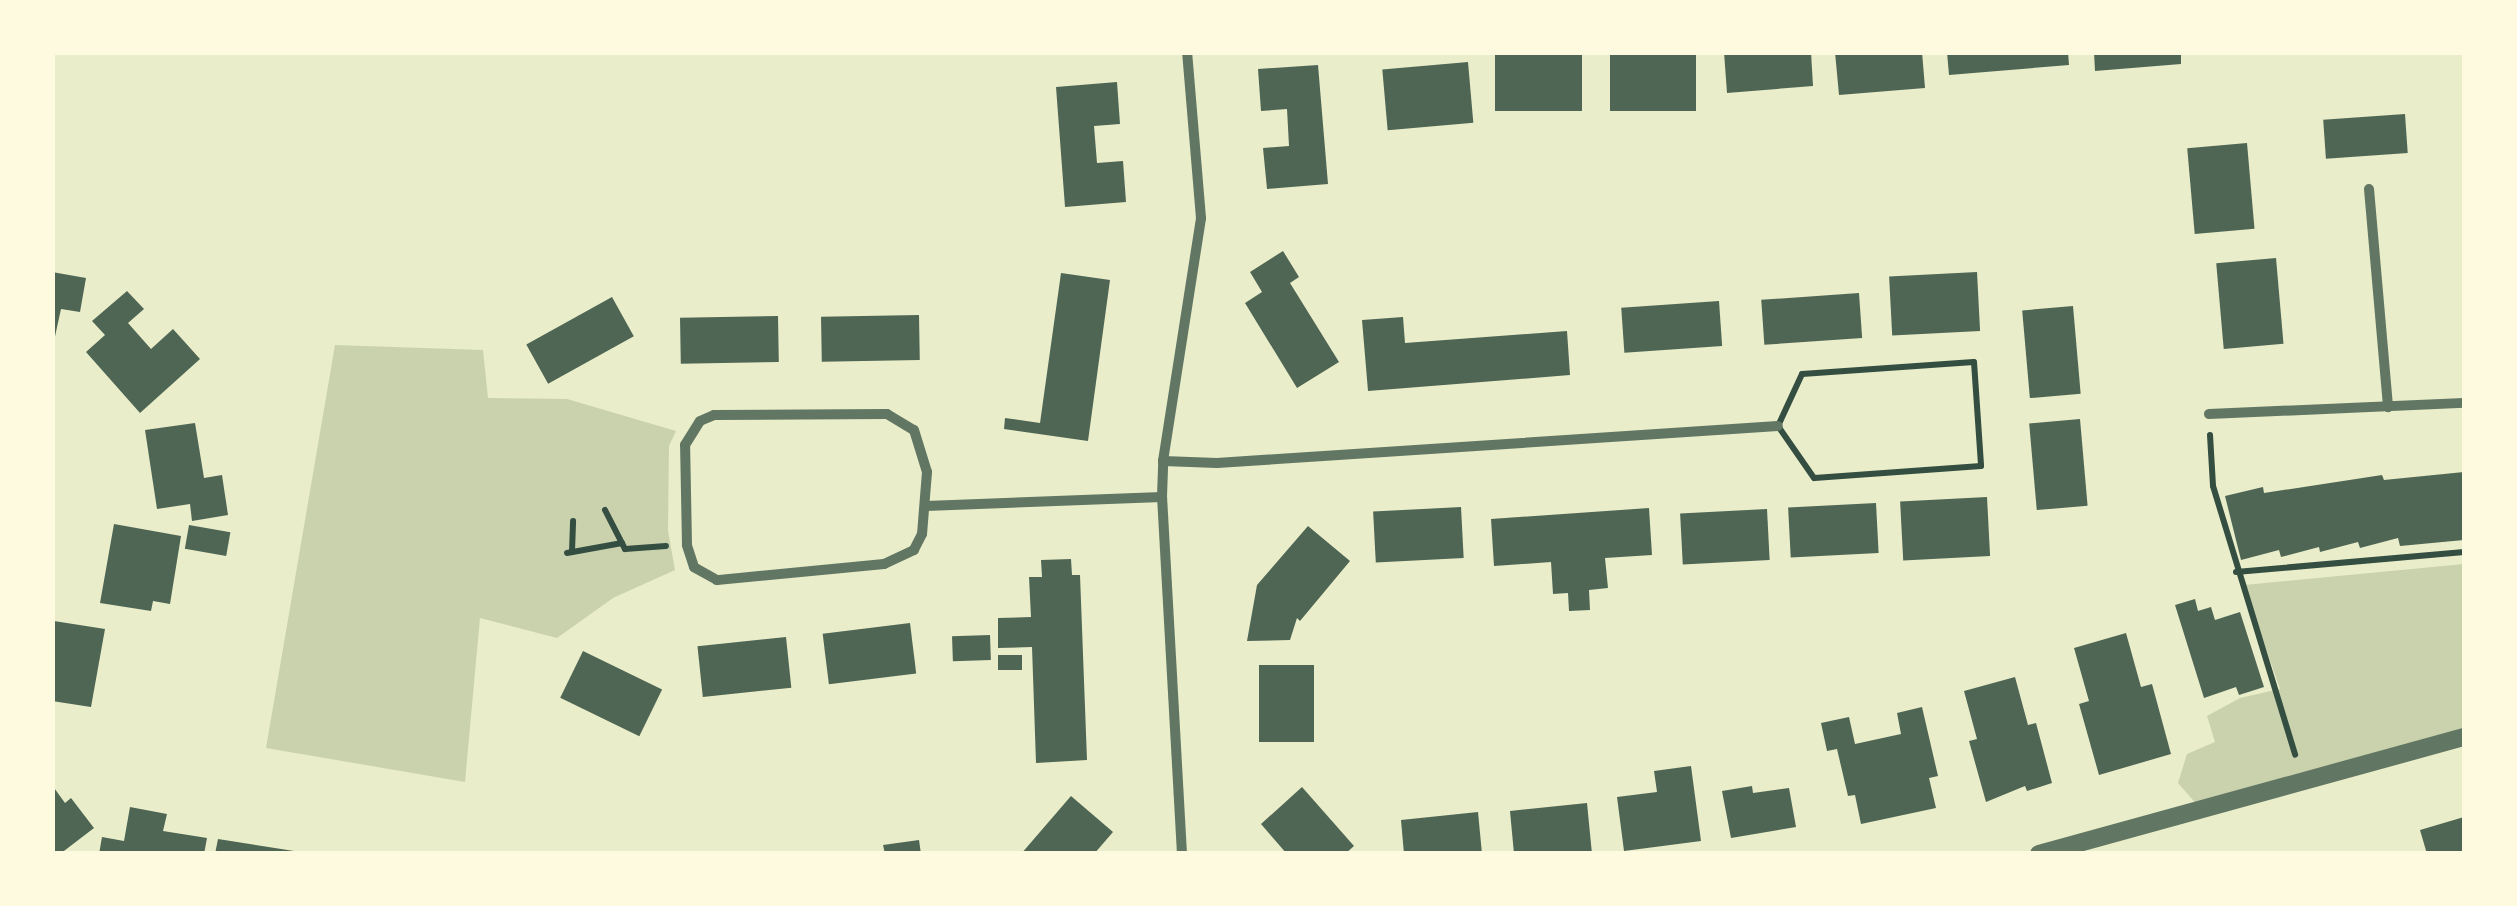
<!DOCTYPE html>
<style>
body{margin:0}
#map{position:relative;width:2517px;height:906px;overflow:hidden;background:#e9edc9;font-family:Poppins,sans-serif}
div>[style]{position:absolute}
.green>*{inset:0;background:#cad2ad}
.building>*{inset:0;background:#4f6655;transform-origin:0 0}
.path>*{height:6px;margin:-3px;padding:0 3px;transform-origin:3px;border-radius:3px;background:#344e41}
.minor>*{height:10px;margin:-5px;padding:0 5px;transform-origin:5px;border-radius:5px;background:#617663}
.tertiary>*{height:18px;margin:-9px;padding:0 9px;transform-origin:9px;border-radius:9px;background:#617663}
span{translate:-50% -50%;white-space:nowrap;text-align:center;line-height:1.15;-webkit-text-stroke:10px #fefae0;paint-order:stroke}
.frame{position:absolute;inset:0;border:55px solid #fefae0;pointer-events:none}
</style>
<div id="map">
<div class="green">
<div style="clip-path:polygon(335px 345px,483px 350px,488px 398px,567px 399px,676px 431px,669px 446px,668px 531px,675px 570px,613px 598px,557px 638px,480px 618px,465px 782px,266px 748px)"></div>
<div style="clip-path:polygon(2464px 564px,2464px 746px,2366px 758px,2267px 800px,2206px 815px,2178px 783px,2187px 754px,2215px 742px,2207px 716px,2240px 698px,2280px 689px,2244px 585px)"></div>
</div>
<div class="building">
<div style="left:1495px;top:52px;width:87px;height:59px"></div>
<div style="left:1610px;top:52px;width:86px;height:59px"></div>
<div style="clip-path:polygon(1724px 52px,1811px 52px,1813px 86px,1727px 93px)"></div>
<div style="clip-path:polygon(1835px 52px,1922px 52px,1925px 88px,1839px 95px)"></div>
<div style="clip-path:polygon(1947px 52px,2068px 52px,2069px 65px,1949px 75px)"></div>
<div style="clip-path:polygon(2094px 52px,2181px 52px,2181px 64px,2095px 71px)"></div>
<div style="left:1468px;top:62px;width:61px;height:86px;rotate:85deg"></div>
<div style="clip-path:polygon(1318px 65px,1328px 184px,1267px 189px,1263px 148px,1289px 146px,1287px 109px,1261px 111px,1258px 69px)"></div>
<div style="clip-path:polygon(1117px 82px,1120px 124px,1094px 126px,1097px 163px,1123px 161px,1126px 202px,1065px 207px,1056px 87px)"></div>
<div style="left:2405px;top:114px;width:39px;height:82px;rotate:86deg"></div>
<div style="left:2247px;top:143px;width:86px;height:60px;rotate:85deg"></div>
<div style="clip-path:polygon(1283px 251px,1299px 277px,1290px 283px,1339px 362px,1297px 388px,1245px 303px,1262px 292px,1250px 272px)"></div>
<div style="left:2276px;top:258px;width:86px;height:60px;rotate:85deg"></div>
<div style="clip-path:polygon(52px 272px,86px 278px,80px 312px,61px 309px,54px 341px)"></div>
<div style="left:1977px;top:272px;width:59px;height:88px;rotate:87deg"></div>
<div style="clip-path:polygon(1061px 273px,1110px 280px,1088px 441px,1004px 429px,1005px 418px,1040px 423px)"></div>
<div style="clip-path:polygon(127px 291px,144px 309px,128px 323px,151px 349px,173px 329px,200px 359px,140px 413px,86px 352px,105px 335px,92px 321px)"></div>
<div style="left:1859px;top:293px;width:45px;height:98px;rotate:86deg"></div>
<div style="left:612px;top:297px;width:45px;height:98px;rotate:61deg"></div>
<div style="left:1719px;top:301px;width:45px;height:98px;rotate:86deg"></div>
<div style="left:2073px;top:306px;width:88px;height:51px;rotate:85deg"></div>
<div style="left:919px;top:315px;width:45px;height:98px;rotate:89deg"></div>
<div style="left:778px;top:316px;width:46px;height:98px;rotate:89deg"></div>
<div style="clip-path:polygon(1403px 317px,1405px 343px,1567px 331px,1570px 375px,1368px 391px,1362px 320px)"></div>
<div style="left:2080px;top:419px;width:87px;height:51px;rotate:85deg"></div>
<div style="clip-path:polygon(195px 423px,204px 478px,222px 475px,228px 515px,192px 521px,190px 504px,157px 509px,145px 430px)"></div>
<div style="clip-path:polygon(2464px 472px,2464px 540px,2400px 546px,2398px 538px,2360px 548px,2358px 542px,2320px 552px,2319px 547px,2281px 557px,2279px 550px,2241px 560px,2225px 496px,2263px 487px,2264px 493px,2382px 475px,2384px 480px)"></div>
<div style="left:1987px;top:497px;width:59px;height:87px;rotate:87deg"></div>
<div style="left:1876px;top:503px;width:50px;height:88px;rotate:87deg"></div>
<div style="left:1461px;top:507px;width:51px;height:88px;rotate:87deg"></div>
<div style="clip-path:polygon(1649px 508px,1652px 555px,1605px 558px,1608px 588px,1589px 590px,1590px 610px,1569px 611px,1568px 593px,1553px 594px,1551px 562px,1494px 566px,1491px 519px)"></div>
<div style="left:1767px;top:509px;width:51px;height:87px;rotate:87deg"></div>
<div style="clip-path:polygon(114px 524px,181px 536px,170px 604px,153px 601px,151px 611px,100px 603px)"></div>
<div style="left:189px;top:525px;width:42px;height:24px;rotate:10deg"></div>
<div style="clip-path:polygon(1308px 526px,1350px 561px,1300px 621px,1297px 618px,1290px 640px,1247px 641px,1257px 585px)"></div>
<div style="clip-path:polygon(1071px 559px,1072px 575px,1080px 575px,1087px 760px,1036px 763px,1032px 647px,998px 648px,998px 618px,1031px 617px,1029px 577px,1042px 577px,1041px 560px)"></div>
<div style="clip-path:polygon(2195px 599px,2198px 611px,2211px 607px,2215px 620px,2240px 612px,2264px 687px,2239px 695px,2236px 687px,2204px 698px,2175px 605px)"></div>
<div style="clip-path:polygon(54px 621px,105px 629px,91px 707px,52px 701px)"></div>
<div style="left:910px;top:623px;width:51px;height:88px;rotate:83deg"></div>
<div style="clip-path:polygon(2126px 633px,2141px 687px,2152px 684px,2171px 754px,2099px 775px,2079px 704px,2089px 701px,2074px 648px)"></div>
<div style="left:990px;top:635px;width:25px;height:38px;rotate:88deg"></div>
<div style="left:786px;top:637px;width:51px;height:89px;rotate:84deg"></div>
<div style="left:583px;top:651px;width:88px;height:52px;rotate:26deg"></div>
<div style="left:998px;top:655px;width:24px;height:15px"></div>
<div style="left:1259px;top:665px;width:55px;height:77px"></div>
<div style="clip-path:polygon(2015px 677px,2028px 725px,2036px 723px,2052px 783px,2027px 791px,2025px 786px,1986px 802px,1969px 741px,1977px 739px,1964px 691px)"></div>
<div style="clip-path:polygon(1922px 707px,1938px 776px,1929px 778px,1936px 808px,1861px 824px,1855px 795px,1848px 796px,1837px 749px,1827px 751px,1821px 723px,1849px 717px,1855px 744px,1901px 734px,1897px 713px)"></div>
<div style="clip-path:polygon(1691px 766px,1701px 841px,1624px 851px,1617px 797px,1657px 792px,1654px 771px)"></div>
<div style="clip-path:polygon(52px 785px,65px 803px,71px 798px,94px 828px,60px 854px,52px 854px)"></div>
<div style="clip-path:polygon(1752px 786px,1753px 793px,1789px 788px,1796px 827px,1731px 838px,1722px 791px)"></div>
<div style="clip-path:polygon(1302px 787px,1354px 846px,1345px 854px,1287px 854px,1261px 824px)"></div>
<div style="clip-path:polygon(1071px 796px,1113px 832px,1094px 854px,1021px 854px)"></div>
<div style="clip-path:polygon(1587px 803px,1592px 854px,1514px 854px,1510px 811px)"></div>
<div style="clip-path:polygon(130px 807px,167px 814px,163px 831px,207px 838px,204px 854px,99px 854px,102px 837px,124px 841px)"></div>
<div style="clip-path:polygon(1478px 812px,1482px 854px,1404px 854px,1401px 820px)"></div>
<div style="clip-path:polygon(2464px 817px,2464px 854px,2427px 854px,2420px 830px)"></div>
<div style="clip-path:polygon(218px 839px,294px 851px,294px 854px,215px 854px)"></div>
<div style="clip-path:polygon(919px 840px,921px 854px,885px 854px,883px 845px)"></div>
</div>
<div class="path">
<div style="left:1974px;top:362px;width:104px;rotate:86.1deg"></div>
<div style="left:1981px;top:466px;width:167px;rotate:175.9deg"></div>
<div style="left:1814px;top:478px;width:63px;rotate:-124.7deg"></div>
<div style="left:1778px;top:426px;width:57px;rotate:-65.2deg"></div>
<div style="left:1802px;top:374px;width:172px;rotate:-4deg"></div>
<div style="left:2210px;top:435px;width:51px;rotate:86.6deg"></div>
<div style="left:2213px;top:486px;width:281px;rotate:73deg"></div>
<div style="left:605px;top:510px;width:44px;rotate:62.9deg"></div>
<div style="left:625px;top:549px;width:41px;rotate:-4.2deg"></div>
<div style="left:572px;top:552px;width:31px;rotate:-88deg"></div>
<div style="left:567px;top:553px;width:56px;rotate:-10.3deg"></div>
<div style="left:2236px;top:572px;width:229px;rotate:-5deg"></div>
</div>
<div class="minor">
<div style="left:2369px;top:189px;width:219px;rotate:85deg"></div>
<div style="left:887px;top:414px;width:31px;rotate:31deg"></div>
<div style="left:914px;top:430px;width:44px;rotate:72.8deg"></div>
<div style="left:927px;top:472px;width:62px;rotate:94.6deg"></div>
<div style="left:922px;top:534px;width:18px;rotate:117deg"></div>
<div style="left:914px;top:550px;width:33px;rotate:155deg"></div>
<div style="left:884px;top:564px;width:168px;rotate:174.5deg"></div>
<div style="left:717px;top:580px;width:26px;rotate:-151deg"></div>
<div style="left:694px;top:567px;width:23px;rotate:-108deg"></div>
<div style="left:687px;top:545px;width:100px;rotate:-91.1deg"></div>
<div style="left:685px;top:445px;width:28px;rotate:-58deg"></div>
<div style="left:700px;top:421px;width:15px;rotate:-23deg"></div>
<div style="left:714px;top:415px;width:173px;rotate:-0.3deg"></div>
<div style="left:2209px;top:414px;width:255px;rotate:-2.5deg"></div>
<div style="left:1163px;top:461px;width:54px;rotate:2.1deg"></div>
<div style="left:1217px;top:463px;width:562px;rotate:-3.77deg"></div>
<div style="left:926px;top:506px;width:236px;rotate:-2.2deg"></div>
<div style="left:1182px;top:854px;width:358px;rotate:-93.2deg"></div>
<div style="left:1162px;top:497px;width:36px;rotate:-88deg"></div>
<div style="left:1163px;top:461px;width:246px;rotate:-81.1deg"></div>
<div style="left:1201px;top:218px;width:167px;rotate:-94.8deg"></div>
</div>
<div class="tertiary">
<div style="left:2039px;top:854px;width:441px;rotate:-15.4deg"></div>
</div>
<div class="frame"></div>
</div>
